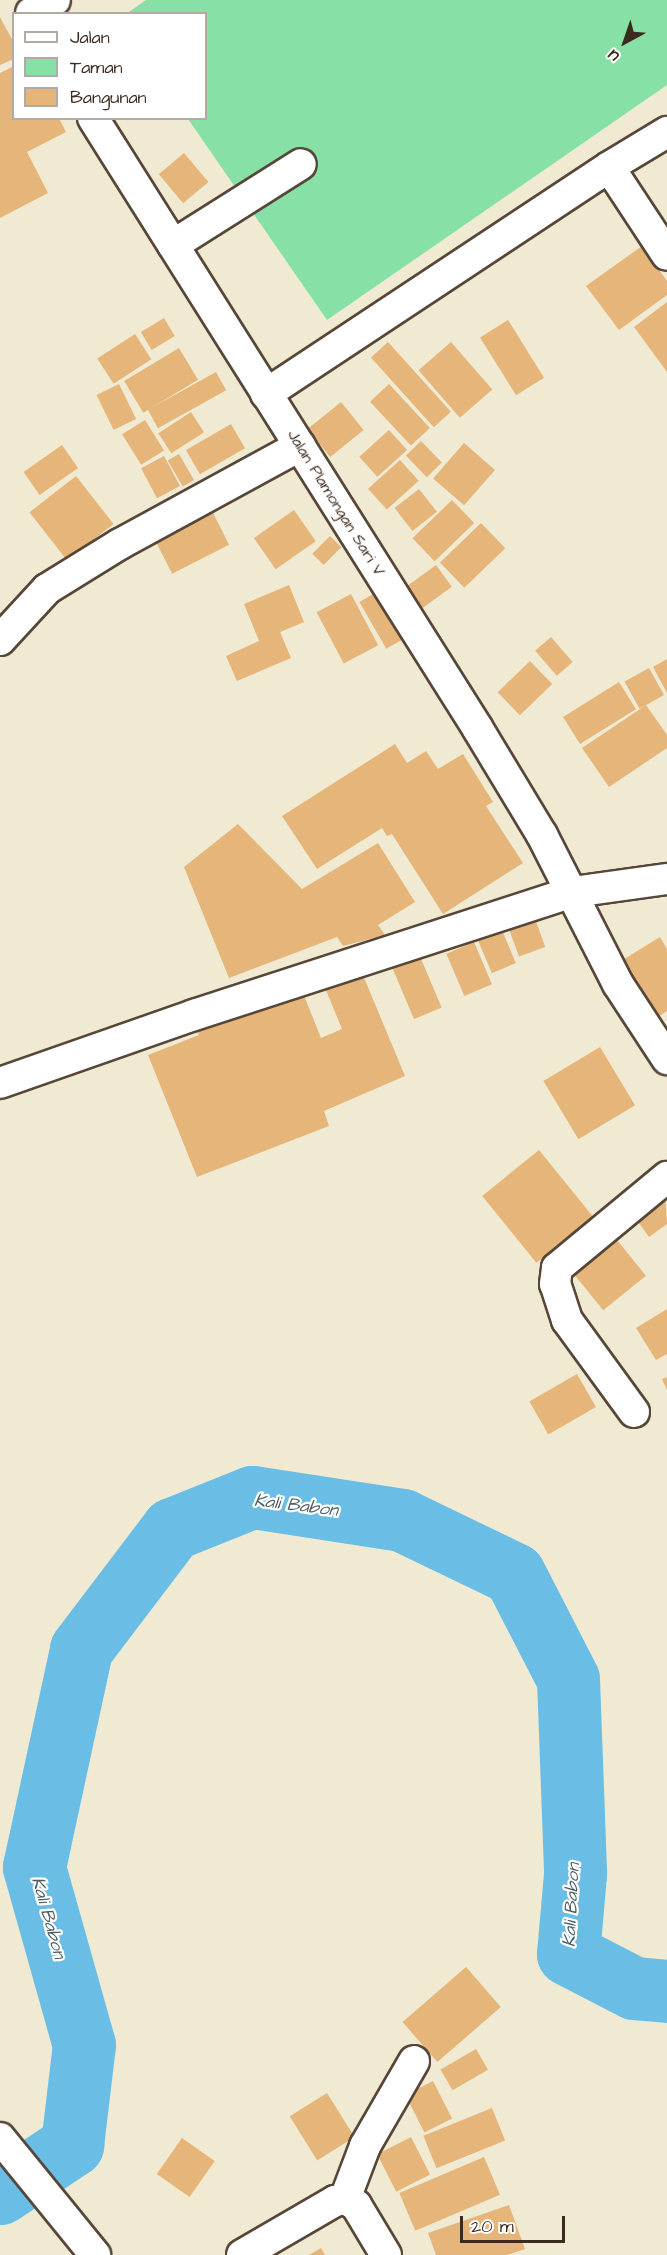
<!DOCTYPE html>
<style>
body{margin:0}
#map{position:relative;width:667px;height:2255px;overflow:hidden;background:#f1ead3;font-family:"Architects Daughter",sans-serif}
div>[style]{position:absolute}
.green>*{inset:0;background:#87e0a5}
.river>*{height:63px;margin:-31.5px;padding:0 31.5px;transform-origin:31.5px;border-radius:31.5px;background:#6abee6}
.building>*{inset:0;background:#e6b579;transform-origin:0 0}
.roads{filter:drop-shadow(2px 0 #564739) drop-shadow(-2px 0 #564739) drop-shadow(0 2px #564739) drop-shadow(0 -2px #564739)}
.minor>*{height:30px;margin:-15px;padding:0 15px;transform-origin:15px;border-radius:15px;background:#fff}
span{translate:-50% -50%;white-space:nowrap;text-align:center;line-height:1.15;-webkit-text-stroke:4.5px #fff;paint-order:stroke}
.street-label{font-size:16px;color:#3b2a1e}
.water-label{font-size:18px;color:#4b5e64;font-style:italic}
.legend{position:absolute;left:12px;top:12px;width:195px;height:108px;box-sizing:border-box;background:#fff;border:2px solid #b1aaa5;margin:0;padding:8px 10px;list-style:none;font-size:18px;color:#3b2a1e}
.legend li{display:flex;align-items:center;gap:12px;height:30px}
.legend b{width:30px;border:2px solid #b1aaa5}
.north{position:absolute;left:595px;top:12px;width:60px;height:60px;-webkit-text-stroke:4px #fff;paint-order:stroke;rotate:220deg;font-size:16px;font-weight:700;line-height:24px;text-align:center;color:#3b2a1e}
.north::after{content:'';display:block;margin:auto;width:21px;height:27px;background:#3b2a1e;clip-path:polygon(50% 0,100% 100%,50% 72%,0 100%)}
.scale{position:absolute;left:460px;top:2216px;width:105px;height:27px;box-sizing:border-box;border:3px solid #3b2a1e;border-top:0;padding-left:8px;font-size:18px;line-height:21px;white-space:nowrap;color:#3b2a1e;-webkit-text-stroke:4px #fff;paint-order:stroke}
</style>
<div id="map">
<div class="green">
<div style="clip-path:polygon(146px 0,667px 0,667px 85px,327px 320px,188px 119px,206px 118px,206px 14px,126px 14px)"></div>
</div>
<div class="river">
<div style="left:0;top:2193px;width:87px;rotate:-33.7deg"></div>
<div style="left:72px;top:2145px;width:101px;rotate:-83.2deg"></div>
<div style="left:84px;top:2045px;width:185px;rotate:-105.7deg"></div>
<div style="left:34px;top:1867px;width:223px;rotate:-77.8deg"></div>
<div style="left:81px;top:1649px;width:151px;rotate:-52.8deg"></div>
<div style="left:172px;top:1529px;width:86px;rotate:-21.8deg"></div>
<div style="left:252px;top:1497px;width:152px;rotate:8.7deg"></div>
<div style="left:402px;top:1520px;width:124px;rotate:25.7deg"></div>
<div style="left:514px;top:1574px;width:118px;rotate:62.8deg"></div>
<div style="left:568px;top:1679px;width:195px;rotate:87.9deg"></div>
<div style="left:575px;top:1874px;width:80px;rotate:95deg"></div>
<div style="left:568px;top:1954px;width:74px;rotate:27.3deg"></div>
<div style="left:634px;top:1988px;width:33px;rotate:5deg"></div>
</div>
<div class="building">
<div style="clip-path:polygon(0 17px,14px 43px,14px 59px,0 65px)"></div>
<div style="clip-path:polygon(14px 66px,14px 118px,59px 118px,66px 132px,27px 152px,48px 193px,0 218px,0 73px)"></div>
<div style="left:184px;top:153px;width:38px;height:33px;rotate:50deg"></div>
<div style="clip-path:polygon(642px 246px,667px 281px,667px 295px,619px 330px,586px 286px)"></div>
<div style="clip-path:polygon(667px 302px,667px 372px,634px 327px)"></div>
<div style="left:164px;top:318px;width:21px;height:27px;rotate:59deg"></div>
<div style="left:508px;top:320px;width:68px;height:33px;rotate:58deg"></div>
<div style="left:135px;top:334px;width:30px;height:45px;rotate:57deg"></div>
<div style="left:388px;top:342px;width:94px;height:23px;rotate:48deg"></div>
<div style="left:451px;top:342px;width:63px;height:43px;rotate:49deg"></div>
<div style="left:179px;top:348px;width:37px;height:64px;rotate:59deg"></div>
<div style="left:216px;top:372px;width:21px;height:78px;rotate:61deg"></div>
<div style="left:119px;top:384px;width:39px;height:25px;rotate:64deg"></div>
<div style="left:389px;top:384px;width:60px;height:26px;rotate:47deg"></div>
<div style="left:341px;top:402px;width:36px;height:43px;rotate:51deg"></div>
<div style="left:191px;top:412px;width:24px;height:39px;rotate:57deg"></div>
<div style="left:145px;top:420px;width:36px;height:27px;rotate:58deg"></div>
<div style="left:231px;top:424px;width:28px;height:52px;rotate:60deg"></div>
<div style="left:389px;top:430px;width:27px;height:40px;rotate:48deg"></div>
<div style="left:421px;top:441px;width:30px;height:21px;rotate:46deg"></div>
<div style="left:464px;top:443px;width:41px;height:47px;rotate:41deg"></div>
<div style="left:62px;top:445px;width:28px;height:47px;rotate:55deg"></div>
<div style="left:179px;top:454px;width:30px;height:13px;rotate:60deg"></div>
<div style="left:164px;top:456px;width:34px;height:26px;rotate:62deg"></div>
<div style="left:400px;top:460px;width:28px;height:43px;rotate:48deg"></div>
<div style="left:76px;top:476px;width:61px;height:59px;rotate:52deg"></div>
<div style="left:419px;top:489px;width:29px;height:31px;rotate:52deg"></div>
<div style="left:452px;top:500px;width:32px;height:55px;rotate:46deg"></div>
<div style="left:211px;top:509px;width:40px;height:64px;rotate:63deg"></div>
<div style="left:294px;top:510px;width:38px;height:49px;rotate:55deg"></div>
<div style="left:481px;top:523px;width:35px;height:57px;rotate:46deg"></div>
<div style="left:330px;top:536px;width:16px;height:25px;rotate:45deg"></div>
<div style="left:436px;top:565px;width:27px;height:36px;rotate:54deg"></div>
<div style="clip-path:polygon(289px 585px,304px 622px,280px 632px,291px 658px,237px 681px,226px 656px,259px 641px,244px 604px)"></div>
<div style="left:375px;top:593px;width:54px;height:18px;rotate:60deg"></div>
<div style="left:351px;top:594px;width:58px;height:39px;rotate:62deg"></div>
<div style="left:551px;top:637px;width:33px;height:21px;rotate:49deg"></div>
<div style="clip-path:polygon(667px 659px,667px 693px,653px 667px)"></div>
<div style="left:530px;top:661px;width:32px;height:45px;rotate:46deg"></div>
<div style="left:649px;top:668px;width:31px;height:28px;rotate:61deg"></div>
<div style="left:619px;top:682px;width:32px;height:66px;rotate:58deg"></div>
<div style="clip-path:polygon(646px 705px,667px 735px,667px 748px,609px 787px,582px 748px)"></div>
<div style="clip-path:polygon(395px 744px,407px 763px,426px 751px,438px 769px,463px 754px,493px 802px,486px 806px,523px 863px,443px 914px,392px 834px,387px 836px,382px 828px,317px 869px,282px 816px)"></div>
<div style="clip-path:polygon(238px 824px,302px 889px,378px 843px,415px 902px,378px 925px,385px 935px,343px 946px,337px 937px,229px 978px,184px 867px)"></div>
<div style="left:534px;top:916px;width:33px;height:28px;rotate:70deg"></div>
<div style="left:501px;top:928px;width:38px;height:26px;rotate:67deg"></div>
<div style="clip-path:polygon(660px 937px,667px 949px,667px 1011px,656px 1018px,621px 961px)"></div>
<div style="left:474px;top:942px;width:46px;height:30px;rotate:67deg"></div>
<div style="left:419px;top:954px;width:58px;height:30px;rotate:67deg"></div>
<div style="clip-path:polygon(360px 968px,405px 1076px,324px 1111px,329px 1126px,197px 1177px,148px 1055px,199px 1035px,194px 1024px,268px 996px,272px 1007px,281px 1004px,279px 997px,301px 988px,321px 1038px,342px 1029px,323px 983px)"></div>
<div style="left:600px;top:1047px;width:68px;height:66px;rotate:59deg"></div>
<div style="left:539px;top:1150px;width:86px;height:73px;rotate:51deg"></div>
<div style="clip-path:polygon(665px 1194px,667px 1224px,649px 1237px,634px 1216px)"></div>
<div style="left:617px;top:1240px;width:46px;height:55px;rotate:51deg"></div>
<div style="clip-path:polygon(667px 1309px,667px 1354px,656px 1360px,636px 1328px)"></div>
<div style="left:577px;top:1374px;width:38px;height:55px;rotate:60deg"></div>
<div style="clip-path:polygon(667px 1377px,667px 1390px,662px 1379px)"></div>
<div style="left:466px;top:1967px;width:53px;height:84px;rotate:49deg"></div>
<div style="left:476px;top:2049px;width:24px;height:41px;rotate:60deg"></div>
<div style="left:433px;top:2081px;width:42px;height:31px;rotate:63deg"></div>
<div style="left:327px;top:2093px;width:52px;height:44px;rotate:58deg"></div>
<div style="left:492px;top:2108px;width:35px;height:74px;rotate:68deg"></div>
<div style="left:411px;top:2137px;width:42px;height:38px;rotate:63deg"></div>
<div style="left:182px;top:2138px;width:40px;height:44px;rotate:35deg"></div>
<div style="left:484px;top:2157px;width:41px;height:92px;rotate:67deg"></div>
<div style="clip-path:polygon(509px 2205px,525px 2249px,507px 2255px,436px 2255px,428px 2233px)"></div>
<div style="clip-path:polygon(321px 2248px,325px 2255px,309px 2255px)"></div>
</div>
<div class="roads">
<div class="minor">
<div style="left:31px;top:13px;width:27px;rotate:-28deg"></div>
<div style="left:93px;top:118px;width:722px;rotate:57.78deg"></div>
<div style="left:478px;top:729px;width:124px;rotate:58.9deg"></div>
<div style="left:542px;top:835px;width:167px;rotate:63deg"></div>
<div style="left:618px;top:984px;width:90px;rotate:56.8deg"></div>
<div style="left:609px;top:167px;width:105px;rotate:56.6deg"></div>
<div style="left:173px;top:245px;width:151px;rotate:-32.3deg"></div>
<div style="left:266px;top:394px;width:411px;rotate:-33.5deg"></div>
<div style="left:609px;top:167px;width:68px;rotate:-31.1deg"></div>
<div style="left:0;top:640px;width:69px;rotate:-47.3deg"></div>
<div style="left:47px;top:589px;width:86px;rotate:-31.7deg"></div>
<div style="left:120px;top:544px;width:205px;rotate:-28.6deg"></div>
<div style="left:0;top:1083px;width:206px;rotate:-19.3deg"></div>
<div style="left:194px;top:1015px;width:398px;rotate:-18deg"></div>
<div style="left:573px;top:892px;width:95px;rotate:-7.9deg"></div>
<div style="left:634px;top:1412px;width:114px;rotate:-126.1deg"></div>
<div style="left:567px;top:1320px;width:38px;rotate:-108deg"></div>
<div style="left:555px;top:1284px;width:16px;rotate:-83deg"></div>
<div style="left:557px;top:1268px;width:143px;rotate:-39.6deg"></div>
<div style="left:0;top:2138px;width:151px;rotate:50.9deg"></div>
<div style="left:345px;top:2199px;width:57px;rotate:-69.3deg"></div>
<div style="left:365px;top:2146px;width:98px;rotate:-60deg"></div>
<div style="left:242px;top:2255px;width:108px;rotate:-30.1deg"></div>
<div style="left:335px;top:2201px;width:10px;rotate:-11deg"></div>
<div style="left:345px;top:2199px;width:13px;rotate:29deg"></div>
<div style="left:356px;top:2205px;width:58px;rotate:59deg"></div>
</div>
</div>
<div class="street-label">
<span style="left:336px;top:503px;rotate:58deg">Jalan Plamongan Sari V</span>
</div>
<div class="water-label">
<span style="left:296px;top:1506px;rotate:7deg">Kali Babon</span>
<span style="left:572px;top:1905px;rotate:-87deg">Kali Babon</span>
<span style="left:48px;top:1918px;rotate:74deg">Kali Babon</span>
</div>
<ul class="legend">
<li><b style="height:8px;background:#fff"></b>Jalan</li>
<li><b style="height:16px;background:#87e0a5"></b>Taman</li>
<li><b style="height:16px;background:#e6b579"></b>Bangunan</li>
</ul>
<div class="north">U</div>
<div class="scale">20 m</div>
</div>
